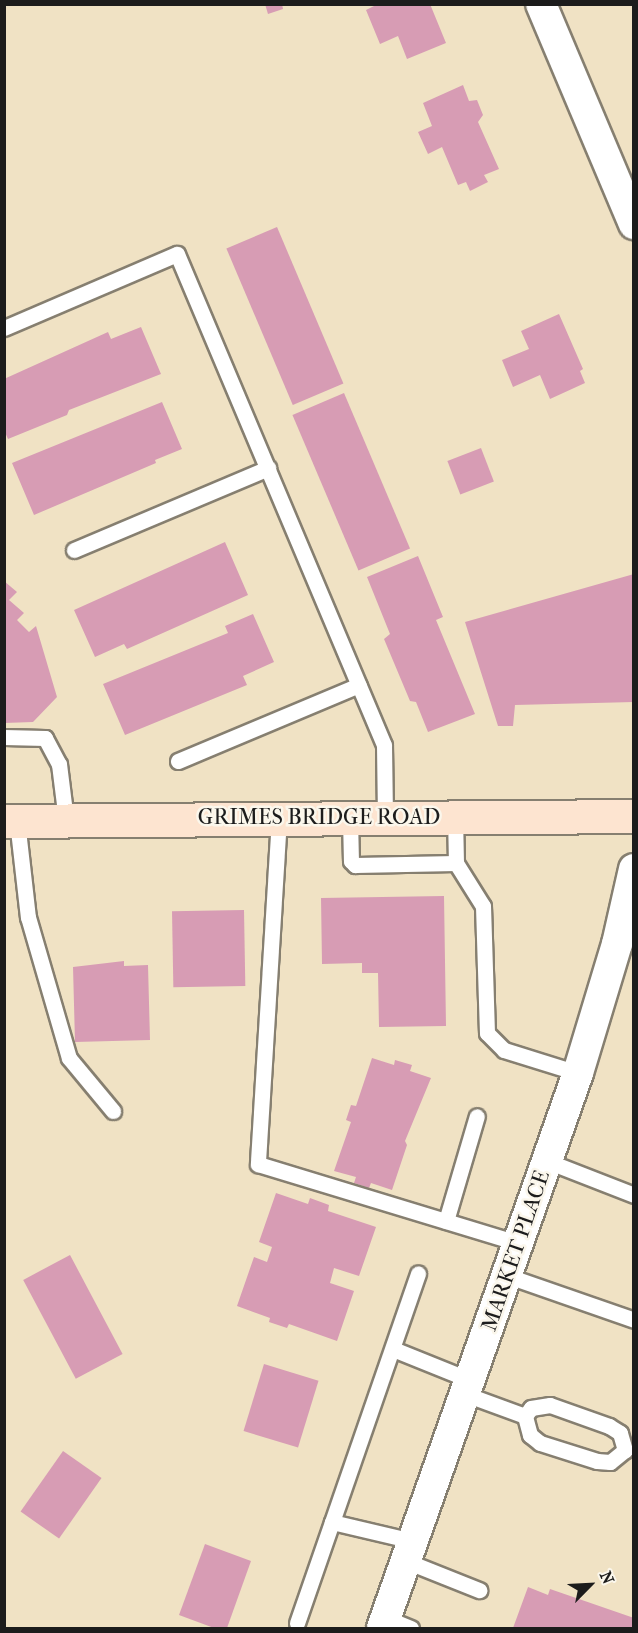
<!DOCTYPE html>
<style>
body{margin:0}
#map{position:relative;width:638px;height:1633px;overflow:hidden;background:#f0e2c4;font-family:"IM FELL French Canon",serif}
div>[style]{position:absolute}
.building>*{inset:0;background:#d79cb4;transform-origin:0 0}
.roads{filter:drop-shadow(2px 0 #867f70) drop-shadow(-2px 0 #867f70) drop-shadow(0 2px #867f70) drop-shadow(0 -2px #867f70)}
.lane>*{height:15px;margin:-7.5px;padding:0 7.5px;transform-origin:7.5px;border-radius:7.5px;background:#fff}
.street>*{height:30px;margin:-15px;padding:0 15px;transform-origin:15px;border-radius:15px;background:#fff}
.secondary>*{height:33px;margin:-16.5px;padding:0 16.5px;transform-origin:16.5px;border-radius:16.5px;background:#fde4d0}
span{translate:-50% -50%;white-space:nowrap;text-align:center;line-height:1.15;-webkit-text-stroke:5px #fbf7ec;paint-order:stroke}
.street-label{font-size:22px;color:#1c1c1c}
.frame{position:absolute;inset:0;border:6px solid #1c1c1c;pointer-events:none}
.north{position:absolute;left:560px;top:1555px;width:60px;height:60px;-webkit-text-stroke:4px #fbf7ec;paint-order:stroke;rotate:66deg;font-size:16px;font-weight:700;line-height:24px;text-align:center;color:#1c1c1c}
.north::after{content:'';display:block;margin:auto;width:21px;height:27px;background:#1c1c1c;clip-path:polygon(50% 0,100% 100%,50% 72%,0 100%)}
</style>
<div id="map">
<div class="building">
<div style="clip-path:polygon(265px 4px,282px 4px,283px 9px,268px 14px)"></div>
<div style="clip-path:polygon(378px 4px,430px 4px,446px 43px,407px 59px,398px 36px,380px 44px,366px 10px)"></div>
<div style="clip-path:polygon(463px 85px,469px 101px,477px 100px,483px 115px,478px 122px,499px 169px,484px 175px,488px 182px,470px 191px,466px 182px,458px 185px,442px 147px,428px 154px,418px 132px,432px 126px,423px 103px)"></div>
<div style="left:277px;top:227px;width:170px;height:55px;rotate:67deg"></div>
<div style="clip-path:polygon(559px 314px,583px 369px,580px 371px,585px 383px,550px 399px,540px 375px,513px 387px,502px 360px,529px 349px,521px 331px)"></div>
<div style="clip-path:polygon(141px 327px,161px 374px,69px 410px,67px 415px,8px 439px,4px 430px,4px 379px,108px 332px,111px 339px)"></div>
<div style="left:344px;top:393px;width:169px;height:56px;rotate:67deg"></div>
<div style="clip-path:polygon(162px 402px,182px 449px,155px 460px,156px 463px,34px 515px,12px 463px)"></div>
<div style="left:481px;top:448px;width:36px;height:36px;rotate:69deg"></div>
<div style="clip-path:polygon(225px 542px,248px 595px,127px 649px,124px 644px,95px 657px,74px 610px)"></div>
<div style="clip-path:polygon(418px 556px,443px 617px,436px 620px,475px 714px,428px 732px,416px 702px,410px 701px,384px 639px,390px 634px,367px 577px)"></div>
<div style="clip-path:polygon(634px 574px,634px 702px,515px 705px,513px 726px,498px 726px,465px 622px)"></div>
<div style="clip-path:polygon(4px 581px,17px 592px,9px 600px,24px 613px,17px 620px,29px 632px,36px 626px,57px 697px,33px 722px,4px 723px)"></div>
<div style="clip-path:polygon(253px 614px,274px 662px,243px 676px,247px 685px,125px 735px,103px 684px,228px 633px,225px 626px)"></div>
<div style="clip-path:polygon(444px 896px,446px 1026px,379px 1027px,378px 973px,362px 973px,362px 963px,322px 964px,321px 898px)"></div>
<div style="left:244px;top:910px;width:76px;height:72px;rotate:89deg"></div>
<div style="clip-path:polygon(124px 961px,124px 966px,148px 965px,150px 1040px,75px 1042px,73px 967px)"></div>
<div style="clip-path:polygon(372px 1058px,394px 1065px,395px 1060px,412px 1065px,410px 1071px,431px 1078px,405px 1141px,407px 1145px,392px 1190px,371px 1183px,369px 1188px,354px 1183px,356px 1177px,334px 1171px,351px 1122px,346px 1120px,351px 1105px,356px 1106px)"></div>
<div style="clip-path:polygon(276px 1193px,308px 1204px,310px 1198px,329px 1205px,328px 1211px,376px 1227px,359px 1276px,334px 1268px,330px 1283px,354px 1291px,337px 1341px,289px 1324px,287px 1328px,269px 1322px,270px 1318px,237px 1306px,254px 1257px,267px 1262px,272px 1247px,259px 1242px)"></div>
<div style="left:70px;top:1255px;width:112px;height:53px;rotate:62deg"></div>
<div style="left:264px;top:1364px;width:57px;height:70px;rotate:17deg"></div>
<div style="left:63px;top:1451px;width:47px;height:74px;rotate:35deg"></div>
<div style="clip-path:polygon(205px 1544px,251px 1561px,227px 1628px,214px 1628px,179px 1615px)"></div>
<div style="clip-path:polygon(528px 1587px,548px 1595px,550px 1589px,634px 1618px,634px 1628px,513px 1628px)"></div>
</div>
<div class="roads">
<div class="lane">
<div style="left:4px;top:328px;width:188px;rotate:-23.2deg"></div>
<div style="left:177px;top:254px;width:533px;rotate:67.14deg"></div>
<div style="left:384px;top:745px;width:73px;rotate:89.2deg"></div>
<div style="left:74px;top:550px;width:211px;rotate:-22.9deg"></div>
<div style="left:4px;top:737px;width:41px;rotate:1.4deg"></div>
<div style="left:45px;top:738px;width:30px;rotate:62deg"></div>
<div style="left:59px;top:764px;width:56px;rotate:82.9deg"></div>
<div style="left:178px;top:761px;width:196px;rotate:-22.8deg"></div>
<div style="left:279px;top:818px;width:347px;rotate:93.5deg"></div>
<div style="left:258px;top:1164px;width:272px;rotate:16.9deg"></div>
<div style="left:350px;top:818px;width:43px;rotate:88.7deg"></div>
<div style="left:351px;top:861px;width:6px;rotate:45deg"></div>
<div style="left:355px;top:865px;width:101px;rotate:-1.1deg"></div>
<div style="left:456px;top:863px;width:46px;rotate:-91.2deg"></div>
<div style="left:17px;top:821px;width:97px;rotate:83.5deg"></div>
<div style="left:28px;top:917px;width:147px;rotate:73.8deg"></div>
<div style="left:69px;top:1058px;width:69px;rotate:50.3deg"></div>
<div style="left:456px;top:863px;width:51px;rotate:57.9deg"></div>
<div style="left:483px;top:906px;width:127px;rotate:88.2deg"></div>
<div style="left:487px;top:1033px;width:24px;rotate:45deg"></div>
<div style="left:504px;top:1050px;width:77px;rotate:17.3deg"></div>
<div style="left:547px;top:1161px;width:93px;rotate:21.3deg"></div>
<div style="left:446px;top:1221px;width:109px;rotate:-73.6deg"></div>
<div style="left:508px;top:1276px;width:133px;rotate:19.2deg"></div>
<div style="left:393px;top:1349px;width:83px;rotate:21.9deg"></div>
<div style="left:465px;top:1394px;width:64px;rotate:20.1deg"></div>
<div style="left:550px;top:1405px;width:63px;rotate:19.6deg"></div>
<div style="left:609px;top:1426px;width:13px;rotate:32deg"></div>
<div style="left:620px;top:1433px;width:18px;rotate:74deg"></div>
<div style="left:625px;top:1450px;width:19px;rotate:141deg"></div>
<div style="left:610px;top:1462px;width:13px;rotate:-176deg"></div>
<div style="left:597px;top:1461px;width:60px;rotate:-162.5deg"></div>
<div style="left:540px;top:1443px;width:13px;rotate:-141deg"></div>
<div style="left:530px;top:1435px;width:20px;rotate:-105deg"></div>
<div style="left:525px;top:1416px;width:10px;rotate:-53deg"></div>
<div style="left:531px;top:1408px;width:19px;rotate:-9deg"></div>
<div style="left:332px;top:1522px;width:263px;rotate:-70.9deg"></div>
<div style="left:406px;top:1561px;width:79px;rotate:21.7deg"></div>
<div style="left:386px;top:1618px;width:27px;rotate:22deg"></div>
<div style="left:297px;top:1623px;width:107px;rotate:-70.9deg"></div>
<div style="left:332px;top:1522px;width:83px;rotate:13.2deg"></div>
</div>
<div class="street">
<div style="left:541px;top:4px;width:239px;rotate:67.1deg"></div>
<div style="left:382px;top:1628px;width:589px;rotate:-70.55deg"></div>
<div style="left:578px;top:1073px;width:135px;rotate:-73.2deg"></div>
<div style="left:617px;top:944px;width:77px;rotate:-77.2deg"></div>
</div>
<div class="secondary">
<div style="left:4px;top:821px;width:630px;rotate:-0.45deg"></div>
</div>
</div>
<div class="street-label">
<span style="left:319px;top:818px">GRIMES BRIDGE ROAD</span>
<span style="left:516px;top:1251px;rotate:-71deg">MARKET PLACE</span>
</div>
<div class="frame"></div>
<div class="north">N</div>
</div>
